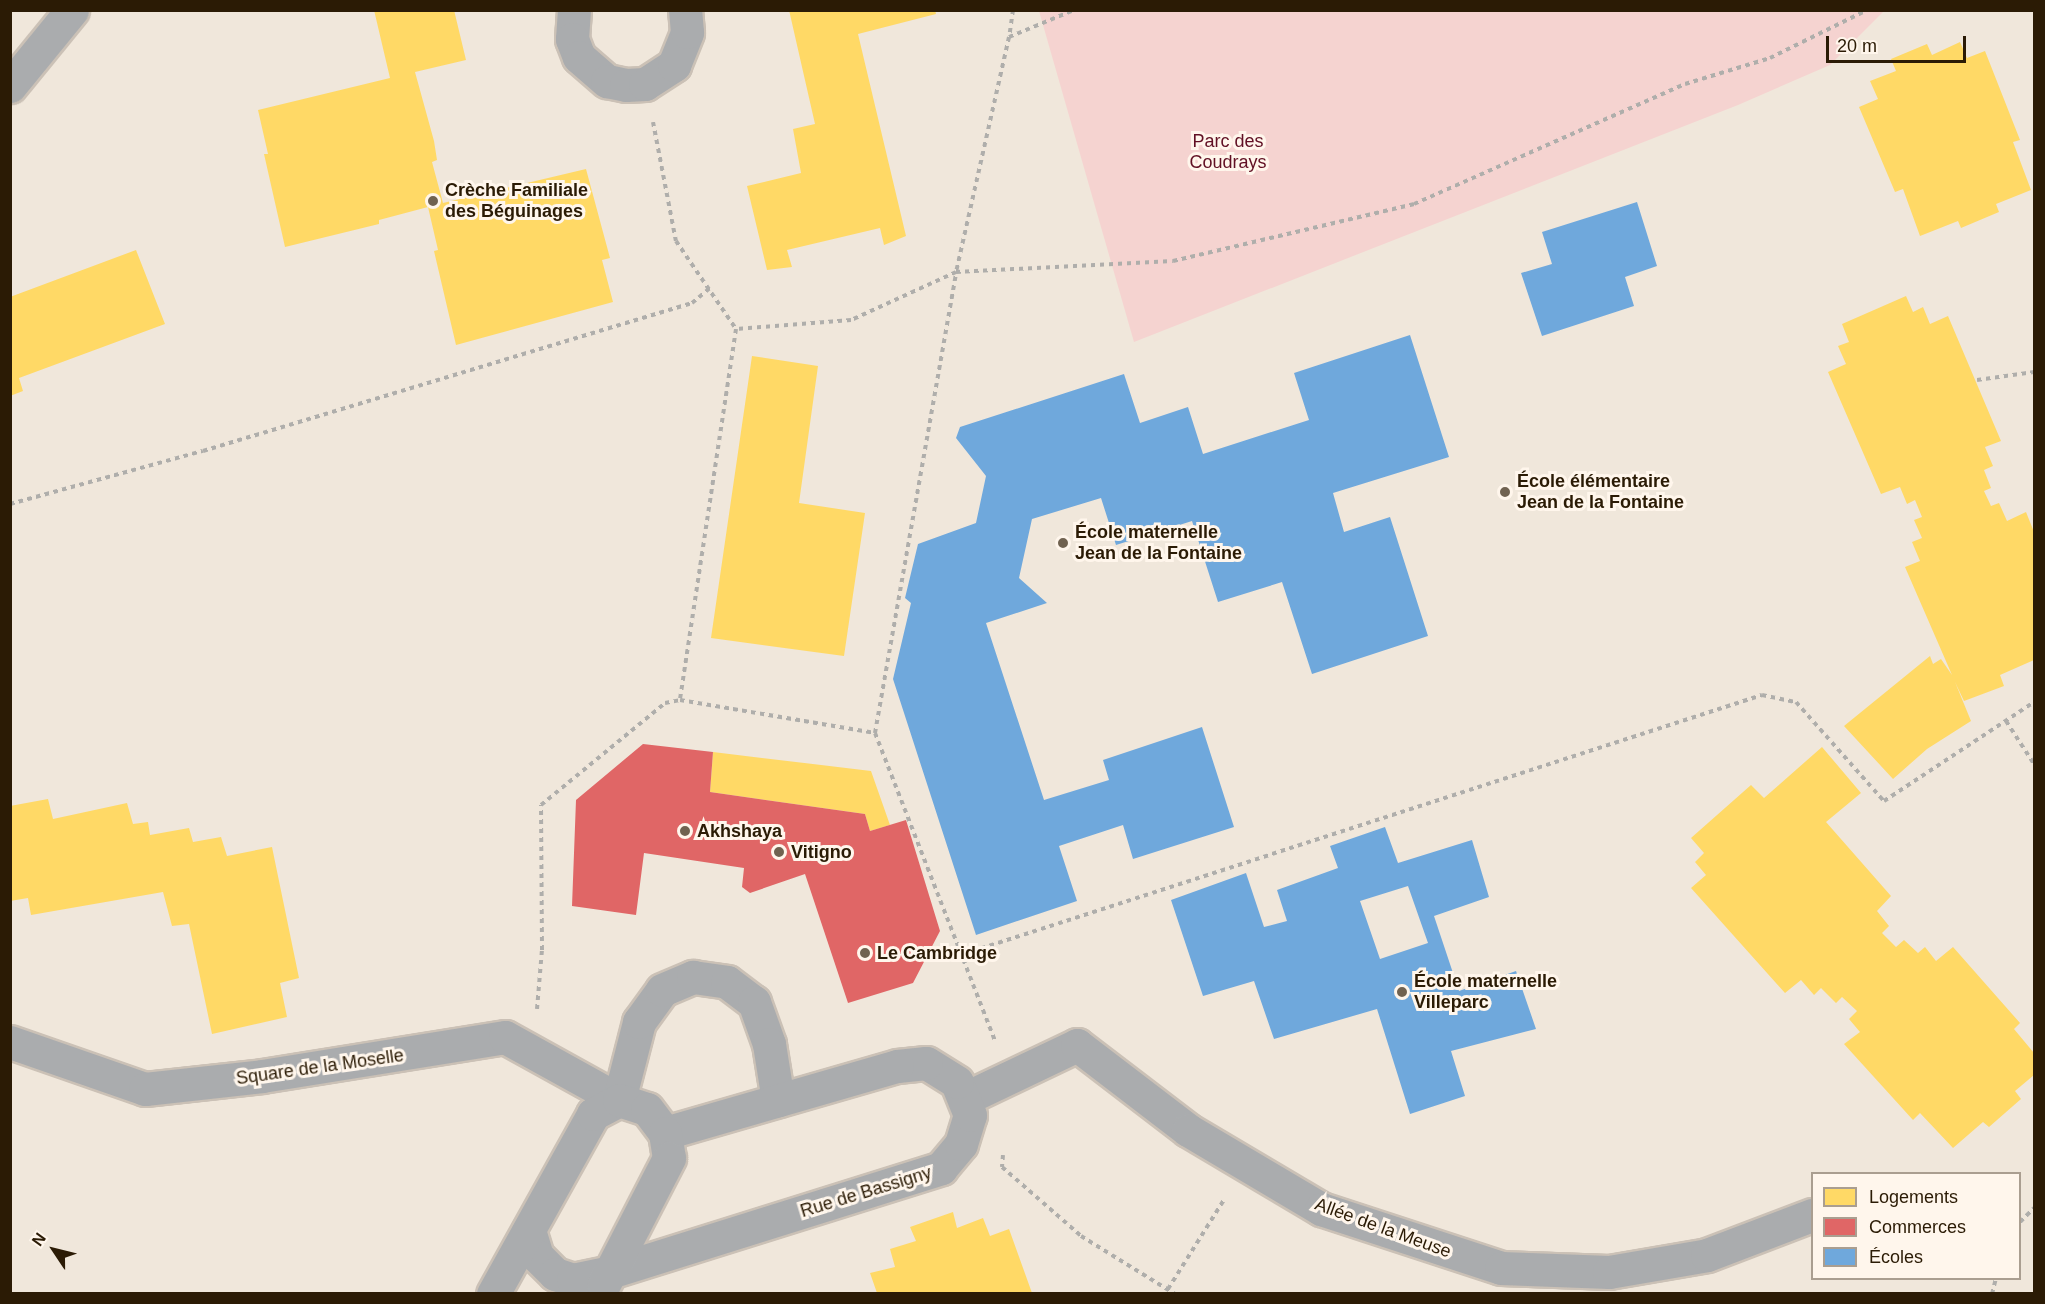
<!DOCTYPE html>
<meta charset="utf-8">
<style>
body{margin:0}
#map{position:relative;width:2045px;height:1304px;overflow:hidden;background:#f0e7db;font-family:Helvetica,sans-serif}
div>[style]{position:absolute}
.green>*{inset:0;background:#f5d3d0}
.homes>*{inset:0;background:#ffd966}
.shops>*{inset:0;background:#e06666}
.schools>*{inset:0;background:#6fa8dc}
.path>*{height:4px;margin-top:-2px;transform-origin:0;background:repeating-linear-gradient(90deg,#afaeab 0 4.5px,transparent 0 9px)}
.roads{filter:drop-shadow(2px 0 #cbc1b6) drop-shadow(-2px 0 #cbc1b6) drop-shadow(0 2px #cbc1b6) drop-shadow(0 -2px #cbc1b6)}
.minor>*{height:33px;margin:-16.5px;padding:0 16.5px;transform-origin:16.5px;border-radius:16.5px;background:#aaacae}
.dots>*{width:16px;height:16px;translate:-50% -50%;box-sizing:border-box;border:3px solid #fff6ec;border-radius:50%}
span{translate:-50% -50%;white-space:nowrap;text-align:center;line-height:1.15;-webkit-text-stroke:6px #fff6ec;paint-order:stroke}
.park-label{font-size:18px;color:#611024}
.poi-label{font-size:18px;color:#2b1b05;font-weight:700}
.left{translate:0 -50%;text-align:left}
.street-label{font-size:18px;color:#2b1b05}
.frame{position:absolute;inset:0;border:12px solid #2b1b05;pointer-events:none}
.legend{position:absolute;left:1811px;top:1172px;width:210px;height:108px;box-sizing:border-box;background:#fff6ec;border:2px solid #aa9e90;margin:0;padding:8px 10px;list-style:none;font-size:18px;color:#2b1b05}
.legend li{display:flex;align-items:center;gap:12px;height:30px}
.legend b{width:30px;border:2px solid #aa9e90}
.north{position:absolute;left:24px;top:1220px;width:60px;height:60px;-webkit-text-stroke:4px #fff6ec;paint-order:stroke;rotate:305deg;font-size:16px;font-weight:700;line-height:24px;text-align:center;color:#2b1b05}
.north::after{content:'';display:block;margin:auto;width:21px;height:27px;background:#2b1b05;clip-path:polygon(50% 0,100% 100%,50% 72%,0 100%)}
.scale{position:absolute;left:1826px;top:36px;width:140px;height:27px;box-sizing:border-box;border:3px solid #2b1b05;border-top:0;padding-left:8px;font-size:18px;line-height:21px;white-space:nowrap;color:#2b1b05;-webkit-text-stroke:4px #fff6ec;paint-order:stroke}
</style>
<div id="map">
<div class="green">
<div style="clip-path:polygon(1039px 11px,1039px 10px,1884px 11px,1830px 65px,1738px 105px,1134px 342px)"></div>
</div>
<div class="homes">
<div style="clip-path:polygon(374px 10px,454px 10px,466px 60px,415px 72px,434px 141px,437px 160px,432px 162px,443px 203px,586px 169px,610px 258px,602px 260px,613px 302px,456px 345px,434px 251px,438px 250px,428px 207px,379px 220px,379px 224px,285px 247px,264px 154px,268px 154px,258px 110px,390px 78px)"></div>
<div style="clip-path:polygon(789px 10px,935px 10px,936px 14px,858px 34px,906px 236px,884px 245px,880px 228px,787px 250px,792px 267px,767px 270px,747px 186px,801px 173px,793px 129px,815px 124px)"></div>
<div style="clip-path:polygon(1960px 42px,1967px 58px,1985px 51px,2020px 140px,2013px 142px,2031px 190px,1996px 204px,1999px 212px,1961px 228px,1958px 221px,1920px 236px,1903px 189px,1895px 192px,1859px 107px,1878px 99px,1870px 81px,1896px 71px,1891px 59px,1927px 44px,1932px 55px)"></div>
<div style="clip-path:polygon(136px 250px,165px 324px,19px 378px,23px 391px,10px 396px,10px 297px)"></div>
<div style="clip-path:polygon(1906px 296px,1913px 312px,1923px 307px,1930px 324px,1948px 316px,2001px 441px,1985px 447px,1993px 466px,1984px 470px,1991px 488px,1984px 491px,1991px 506px,1999px 503px,2007px 521px,2026px 512px,2034px 532px,2034px 660px,2000px 675px,2004px 686px,1964px 701px,1955px 682px,1971px 721px,1927px 749px,1893px 779px,1844px 726px,1930px 656px,1933px 664px,1941px 659px,1952px 675px,1905px 567px,1920px 561px,1912px 542px,1922px 538px,1914px 520px,1922px 517px,1915px 500px,1907px 504px,1900px 487px,1881px 494px,1828px 372px,1846px 364px,1838px 346px,1849px 342px,1842px 324px)"></div>
<div style="clip-path:polygon(752px 356px,818px 366px,799px 503px,865px 513px,844px 656px,711px 638px)"></div>
<div style="clip-path:polygon(1822px 747px,1861px 793px,1826px 822px,1891px 896px,1877px 911px,1889px 926px,1882px 933px,1896px 947px,1904px 940px,1918px 953px,1925px 947px,1936px 961px,1953px 947px,2020px 1023px,2014px 1029px,2034px 1053px,2034px 1075px,2015px 1091px,2021px 1099px,1989px 1127px,1983px 1122px,1953px 1148px,1920px 1113px,1913px 1120px,1844px 1044px,1860px 1032px,1849px 1019px,1857px 1011px,1842px 997px,1836px 1003px,1821px 988px,1814px 995px,1801px 980px,1785px 993px,1691px 888px,1706px 875px,1695px 862px,1704px 853px,1691px 838px,1751px 785px,1764px 798px)"></div>
<div style="clip-path:polygon(713px 752px,871px 771px,890px 825px,870px 831px,865px 814px,710px 792px)"></div>
<div style="clip-path:polygon(48px 799px,53px 819px,127px 803px,133px 824px,148px 822px,150px 835px,189px 828px,193px 842px,221px 837px,227px 856px,272px 847px,299px 978px,280px 983px,287px 1017px,212px 1034px,189px 924px,172px 926px,163px 892px,31px 915px,28px 898px,10px 901px,10px 806px)"></div>
<div style="clip-path:polygon(953px 1212px,957px 1228px,983px 1218px,990px 1236px,1009px 1229px,1032px 1293px,877px 1293px,870px 1273px,895px 1267px,890px 1249px,916px 1241px,910px 1227px)"></div>
</div>
<div class="shops">
<div style="clip-path:polygon(643px 744px,713px 752px,710px 792px,865px 814px,870px 831px,906px 820px,940px 931px,913px 983px,848px 1003px,805px 874px,750px 893px,742px 887px,744px 868px,644px 853px,636px 915px,572px 906px,576px 800px)"></div>
</div>
<div class="schools">
<div style="clip-path:polygon(1637px 202px,1657px 266px,1625px 277px,1634px 306px,1542px 336px,1521px 273px,1552px 264px,1542px 232px)"></div>
<div style="clip-path:polygon(1410px 335px,1449px 457px,1333px 493px,1344px 532px,1390px 517px,1428px 636px,1312px 674px,1282px 582px,1218px 602px,1192px 521px,1116px 545px,1101px 498px,1032px 519px,1019px 578px,1047px 603px,986px 623px,1044px 800px,1109px 780px,1103px 760px,1202px 727px,1234px 827px,1133px 859px,1123px 825px,1059px 846px,1077px 901px,976px 935px,893px 679px,911px 603px,905px 598px,918px 544px,976px 523px,986px 476px,956px 438px,960px 427px,1124px 374px,1140px 423px,1188px 407px,1203px 454px,1309px 420px,1294px 373px)"></div>
<div style="clip-path:polygon(evenodd,1385px 827px,1398px 863px,1472px 840px,1489px 897px,1434px 916px,1459px 991px,1516px 971px,1536px 1029px,1451px 1051px,1465px 1096px,1410px 1114px,1377px 1009px,1274px 1039px,1254px 981px,1203px 996px,1171px 900px,1246px 873px,1264px 927px,1287px 921px,1277px 890px,1338px 868px,1330px 846px,1385px 827px,1408px 886px,1428px 943px,1380px 959px,1360px 901px,1408px 886px)"></div>
</div>
<div class="path">
<div style="left:1013px;top:10px;width:27px;rotate:98deg"></div>
<div style="left:1009px;top:37px;width:70px;rotate:-22.6deg"></div>
<div style="left:1009px;top:37px;width:241px;rotate:102.7deg"></div>
<div style="left:956px;top:272px;width:217px;rotate:-2.9deg"></div>
<div style="left:1173px;top:261px;width:248px;rotate:-13.3deg"></div>
<div style="left:1414px;top:204px;width:296px;rotate:-23.9deg"></div>
<div style="left:1685px;top:84px;width:89px;rotate:-17deg"></div>
<div style="left:1770px;top:58px;width:108px;rotate:-26.3deg"></div>
<div style="left:2033px;top:94px;width:1px"></div>
<div style="left:653px;top:122px;width:121px;rotate:79.1deg"></div>
<div style="left:676px;top:241px;width:107px;rotate:55.7deg"></div>
<div style="left:956px;top:272px;width:115px;rotate:155.4deg"></div>
<div style="left:851px;top:320px;width:115px;rotate:175.5deg"></div>
<div style="left:736px;top:329px;width:375px;rotate:98.6deg"></div>
<div style="left:680px;top:700px;width:198px;rotate:9.6deg"></div>
<div style="left:875px;top:733px;width:330px;rotate:68.7deg"></div>
<div style="left:1977px;top:380px;width:58px;rotate:-8deg"></div>
<div style="left:10px;top:504px;width:200px;rotate:-15.4deg"></div>
<div style="left:203px;top:451px;width:511px;rotate:-16.84deg"></div>
<div style="left:692px;top:303px;width:23px;rotate:-40deg"></div>
<div style="left:2006px;top:721px;width:51px;rotate:56.9deg"></div>
<div style="left:875px;top:733px;width:467px;rotate:-80deg"></div>
<div style="left:964px;top:954px;width:839px;rotate:-17.98deg"></div>
<div style="left:1762px;top:695px;width:35px;rotate:12deg"></div>
<div style="left:1796px;top:702px;width:132px;rotate:48.4deg"></div>
<div style="left:1884px;top:801px;width:180px;rotate:-33.4deg"></div>
<div style="left:537px;top:1009px;width:59px;rotate:-85.2deg"></div>
<div style="left:542px;top:950px;width:145px;rotate:-90.4deg"></div>
<div style="left:541px;top:805px;width:161px;rotate:-39.4deg"></div>
<div style="left:665px;top:703px;width:15px;rotate:-11deg"></div>
<div style="left:1003px;top:1155px;width:12px;rotate:95deg"></div>
<div style="left:1002px;top:1167px;width:105px;rotate:41.1deg"></div>
<div style="left:1081px;top:1236px;width:110px;rotate:31.7deg"></div>
<div style="left:2020px;top:1222px;width:20px;rotate:-45deg"></div>
<div style="left:1168px;top:1289px;width:107px;rotate:-57.9deg"></div>
<div style="left:1992px;top:1294px;width:16px;rotate:-76deg"></div>
</div>
<div class="roads">
<div class="minor">
<div style="left:574px;top:10px;width:29px;rotate:94deg"></div>
<div style="left:572px;top:39px;width:19px;rotate:69deg"></div>
<div style="left:579px;top:57px;width:37px;rotate:41deg"></div>
<div style="left:607px;top:81px;width:19px;rotate:12deg"></div>
<div style="left:626px;top:85px;width:19px;rotate:-3deg"></div>
<div style="left:645px;top:84px;width:35px;rotate:-33deg"></div>
<div style="left:674px;top:65px;width:35px;rotate:-68deg"></div>
<div style="left:687px;top:32px;width:22px;rotate:-95deg"></div>
<div style="left:10px;top:86px;width:98px;rotate:-50.8deg"></div>
<div style="left:10px;top:1042px;width:143px;rotate:19.2deg"></div>
<div style="left:145px;top:1089px;width:118px;rotate:-6.3deg"></div>
<div style="left:262px;top:1076px;width:246px;rotate:-9.1deg"></div>
<div style="left:505px;top:1037px;width:130px;rotate:28.9deg"></div>
<div style="left:619px;top:1100px;width:81px;rotate:-75.6deg"></div>
<div style="left:639px;top:1022px;width:39px;rotate:-54deg"></div>
<div style="left:662px;top:990px;width:34px;rotate:-23deg"></div>
<div style="left:693px;top:977px;width:34px;rotate:8deg"></div>
<div style="left:727px;top:982px;width:34px;rotate:37deg"></div>
<div style="left:754px;top:1002px;width:45px;rotate:70.3deg"></div>
<div style="left:769px;top:1044px;width:57px;rotate:80.9deg"></div>
<div style="left:966px;top:1098px;width:123px;rotate:-25.5deg"></div>
<div style="left:1077px;top:1045px;width:140px;rotate:37.4deg"></div>
<div style="left:1188px;top:1130px;width:155px;rotate:30.7deg"></div>
<div style="left:1321px;top:1209px;width:189px;rotate:18.1deg"></div>
<div style="left:1501px;top:1268px;width:108px;rotate:2.1deg"></div>
<div style="left:1609px;top:1272px;width:99px;rotate:-9.8deg"></div>
<div style="left:1707px;top:1255px;width:112px;rotate:-20.9deg"></div>
<div style="left:529px;top:1230px;width:27px;rotate:73deg"></div>
<div style="left:537px;top:1256px;width:25px;rotate:45deg"></div>
<div style="left:555px;top:1274px;width:19px;rotate:18deg"></div>
<div style="left:573px;top:1280px;width:38px;rotate:-12deg"></div>
<div style="left:610px;top:1272px;width:347px;rotate:-17.4deg"></div>
<div style="left:941px;top:1168px;width:31px;rotate:-50deg"></div>
<div style="left:961px;top:1144px;width:30px;rotate:-73deg"></div>
<div style="left:970px;top:1115px;width:35px;rotate:-112deg"></div>
<div style="left:957px;top:1082px;width:36px;rotate:-148deg"></div>
<div style="left:926px;top:1063px;width:29px;rotate:174deg"></div>
<div style="left:897px;top:1066px;width:241px;rotate:163.9deg"></div>
<div style="left:493px;top:1294px;width:206px;rotate:-60.9deg"></div>
<div style="left:593px;top:1114px;width:30px;rotate:-28deg"></div>
<div style="left:619px;top:1100px;width:29px;rotate:18deg"></div>
<div style="left:647px;top:1109px;width:30px;rotate:53deg"></div>
<div style="left:665px;top:1133px;width:25px;rotate:81deg"></div>
<div style="left:669px;top:1158px;width:142px;rotate:117.3deg"></div>
</div>
</div>
<div class="dots">
<div style="left:433px;top:201px;background:#706250"></div>
<div style="left:1505px;top:492px;background:#706250"></div>
<div style="left:1063px;top:543px;background:#706250"></div>
<div style="left:685px;top:831px;background:#706250"></div>
<div style="left:779px;top:852px;background:#706250"></div>
<div style="left:865px;top:953px;background:#706250"></div>
<div style="left:1402px;top:992px;background:#706250"></div>
</div>
<div class="park-label">
<span style="left:1228px;top:152px">Parc des<br>Coudrays</span>
</div>
<div class="poi-label">
<span class="left" style="left:445px;top:201px">Crèche Familiale<br>des Béguinages</span>
<span class="left" style="left:1517px;top:492px">École élémentaire<br>Jean de la Fontaine</span>
<span class="left" style="left:1075px;top:543px">École maternelle<br>Jean de la Fontaine</span>
<span class="left" style="left:697px;top:831px">Akhshaya</span>
<span class="left" style="left:791px;top:852px">Vitigno</span>
<span class="left" style="left:877px;top:953px">Le Cambridge</span>
<span class="left" style="left:1414px;top:992px">École maternelle<br>Villeparc</span>
</div>
<div class="street-label">
<span style="left:320px;top:1067px;rotate:-8deg">Square de la Moselle</span>
<span style="left:866px;top:1192px;rotate:-17deg">Rue de Bassigny</span>
<span style="left:1383px;top:1228px;rotate:20deg">Allée de la Meuse</span>
</div>
<div class="frame"></div>
<ul class="legend">
<li><b style="height:16px;background:#ffd966"></b>Logements</li>
<li><b style="height:16px;background:#e06666"></b>Commerces</li>
<li><b style="height:16px;background:#6fa8dc"></b>Écoles</li>
</ul>
<div class="north">N</div>
<div class="scale">20 m</div>
</div>
